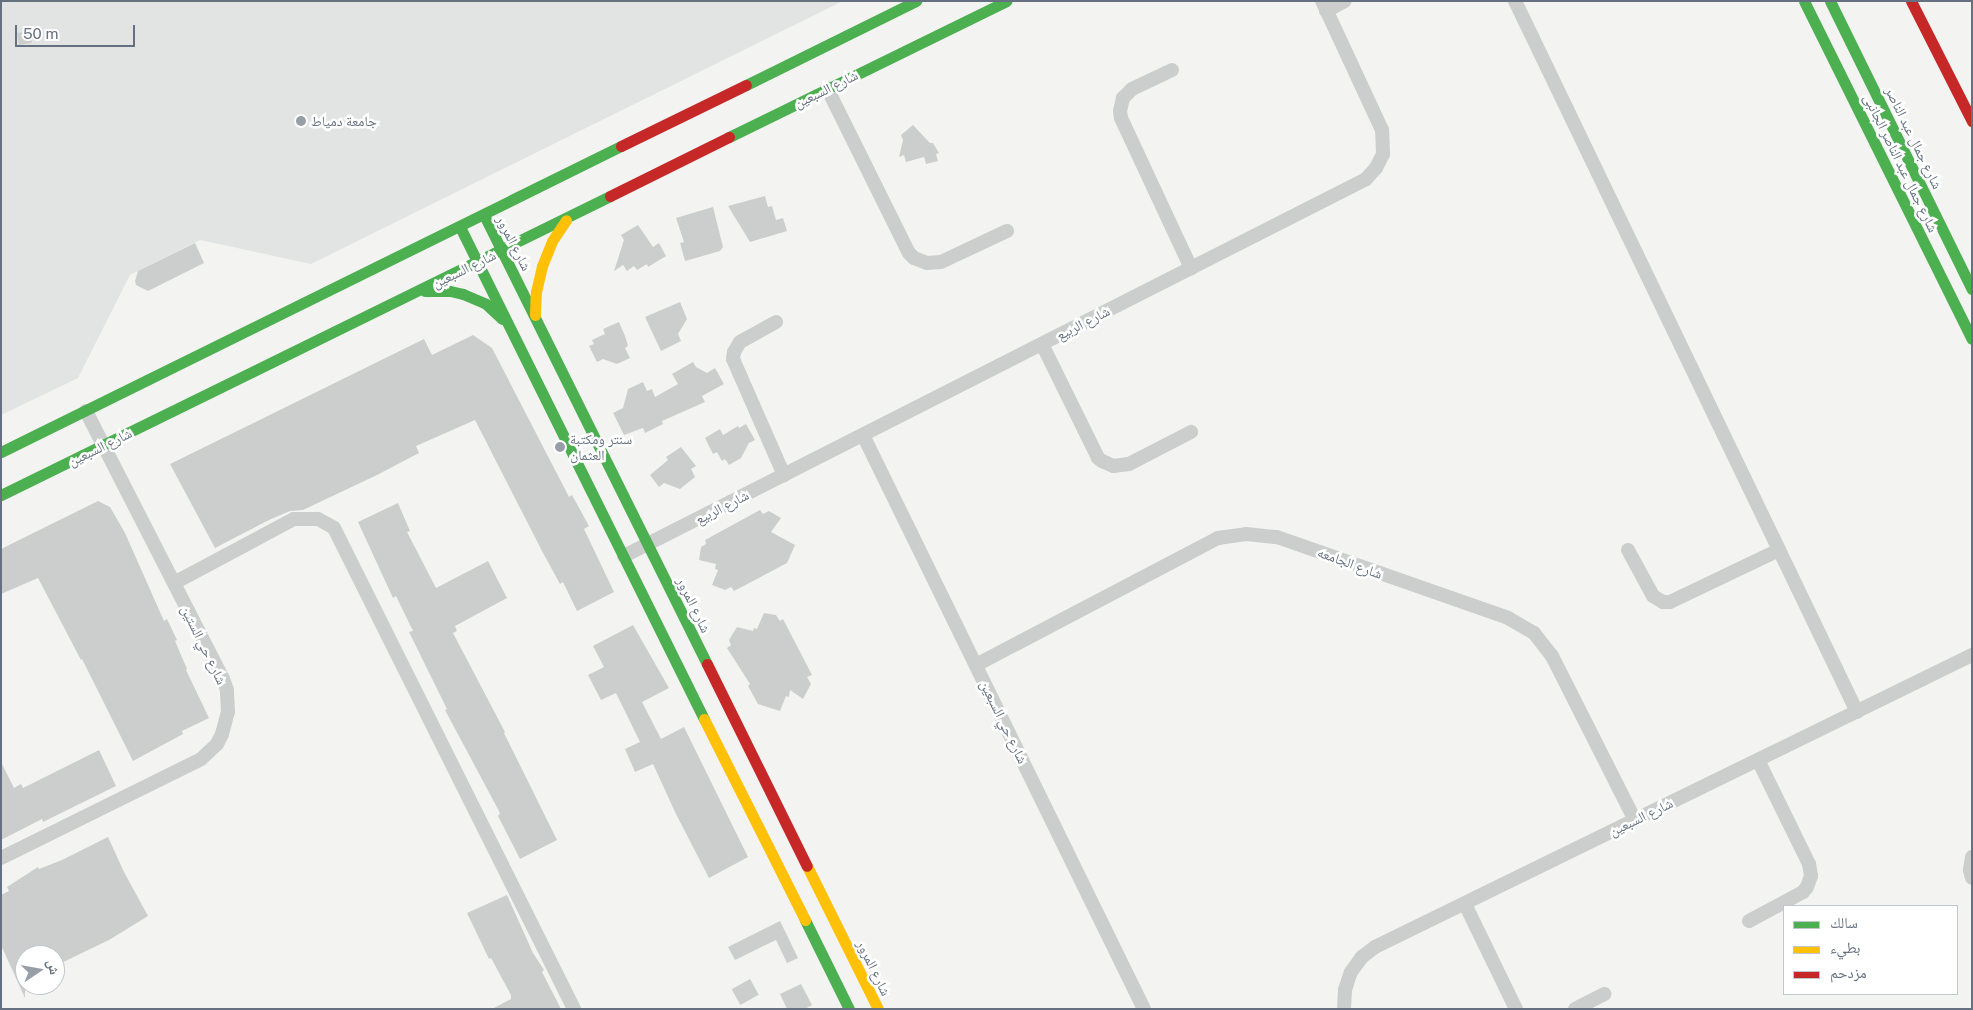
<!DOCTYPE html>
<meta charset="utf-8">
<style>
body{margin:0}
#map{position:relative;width:1973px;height:1010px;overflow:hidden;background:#f3f3f2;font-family:"Public Sans","Noto Naskh Arabic",sans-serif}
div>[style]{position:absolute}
.built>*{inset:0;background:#e2e3e3}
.building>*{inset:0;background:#cccece;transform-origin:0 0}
.street>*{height:14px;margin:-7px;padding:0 7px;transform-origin:7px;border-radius:7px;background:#cccdcd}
.fast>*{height:11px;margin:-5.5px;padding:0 5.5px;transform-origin:5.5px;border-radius:5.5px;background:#4caf50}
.slow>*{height:11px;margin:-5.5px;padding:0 5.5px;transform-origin:5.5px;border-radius:5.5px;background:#ffc107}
.jam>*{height:11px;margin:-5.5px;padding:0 5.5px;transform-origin:5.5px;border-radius:5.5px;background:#c62828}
.dots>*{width:14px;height:14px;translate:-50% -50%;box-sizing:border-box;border:2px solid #fff;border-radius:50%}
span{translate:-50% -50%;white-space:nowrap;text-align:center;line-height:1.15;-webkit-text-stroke:5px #fff;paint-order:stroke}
.street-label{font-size:14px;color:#657180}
.poi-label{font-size:14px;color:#657180}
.left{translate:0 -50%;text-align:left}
.frame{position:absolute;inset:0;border:2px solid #657180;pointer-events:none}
.legend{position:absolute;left:1783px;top:905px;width:175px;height:90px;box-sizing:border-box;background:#fff;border:1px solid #c1c6cc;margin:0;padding:6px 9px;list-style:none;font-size:15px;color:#657180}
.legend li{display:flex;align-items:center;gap:10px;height:25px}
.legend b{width:25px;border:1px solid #c1c6cc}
.north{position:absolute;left:15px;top:945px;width:50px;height:50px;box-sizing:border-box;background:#fff;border:1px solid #c1c6cc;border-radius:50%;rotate:78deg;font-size:14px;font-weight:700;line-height:20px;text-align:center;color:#657180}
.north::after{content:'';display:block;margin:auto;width:18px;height:22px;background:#979ea8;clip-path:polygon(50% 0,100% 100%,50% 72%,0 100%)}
.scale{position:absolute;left:15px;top:25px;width:120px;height:22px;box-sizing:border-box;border:2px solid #657180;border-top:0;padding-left:6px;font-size:15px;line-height:18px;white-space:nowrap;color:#657180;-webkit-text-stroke:4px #fff;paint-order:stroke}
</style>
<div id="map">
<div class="built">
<div style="clip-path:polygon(1px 1px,843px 1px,311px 264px,200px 240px,130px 275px,78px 378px,1px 415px)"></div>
</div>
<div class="building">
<div style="left:30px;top:31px;width:12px;height:13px;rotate:81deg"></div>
<div style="clip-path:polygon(913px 125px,930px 143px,933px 143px,939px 153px,936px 154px,938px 161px,926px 164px,924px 157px,906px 162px,904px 155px,899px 157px,903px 140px,901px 135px)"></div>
<div style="clip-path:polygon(765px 196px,768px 207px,772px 206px,776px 220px,783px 218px,787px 231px,750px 242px,728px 206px)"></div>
<div style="clip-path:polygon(713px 207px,723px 247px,720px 251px,685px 261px,680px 243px,684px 242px,676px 218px)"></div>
<div style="clip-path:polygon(638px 225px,653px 247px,659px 243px,666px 256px,648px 267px,647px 264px,637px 270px,634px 266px,627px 271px,623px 265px,614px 271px,624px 240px,621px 235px)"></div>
<div style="clip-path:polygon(195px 243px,204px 263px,148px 291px,136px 285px,135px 281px,138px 271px)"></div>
<div style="clip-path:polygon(680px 302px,687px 319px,678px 334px,681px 341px,661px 351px,645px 317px)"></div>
<div style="clip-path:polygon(619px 322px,625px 336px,628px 346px,625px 348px,630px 358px,617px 364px,603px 359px,597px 362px,589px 346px,594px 344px,592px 340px,605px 334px,603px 329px)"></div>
<div style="clip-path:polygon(473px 335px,492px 348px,569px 497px,572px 495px,589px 526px,584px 529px,614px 592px,577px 611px,563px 582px,560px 584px,542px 551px,475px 420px,416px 446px,419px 453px,377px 475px,303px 510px,290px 511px,269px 520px,215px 548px,170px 464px,424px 339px,432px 355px)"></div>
<div style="clip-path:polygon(693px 362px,696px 367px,707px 373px,715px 368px,724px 384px,702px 396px,705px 402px,662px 421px,663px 424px,645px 433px,643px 428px,624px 435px,613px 413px,623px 408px,628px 389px,643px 382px,647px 391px,652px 389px,655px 397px,678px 384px,672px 374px)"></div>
<div style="clip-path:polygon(746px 424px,755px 440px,749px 443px,741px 458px,729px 465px,725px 459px,722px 461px,717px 452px,713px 454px,705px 438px,720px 429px,723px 435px,738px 426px,739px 428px)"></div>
<div style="clip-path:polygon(681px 447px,696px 466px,691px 469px,695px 477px,680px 489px,664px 483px,659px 487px,650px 475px,668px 460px,666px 457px)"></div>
<div style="clip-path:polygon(98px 501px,110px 507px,125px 533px,164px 621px,167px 619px,177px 640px,175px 641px,187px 669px,186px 670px,209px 718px,182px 731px,183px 734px,133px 761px,82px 659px,81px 660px,38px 578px,1px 594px,1px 549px)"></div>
<div style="clip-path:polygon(398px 503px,410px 531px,407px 532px,436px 588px,488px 561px,507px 598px,455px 626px,457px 631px,453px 633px,505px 732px,504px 733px,557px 840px,520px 859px,498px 816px,500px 813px,445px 710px,447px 709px,409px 632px,413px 631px,396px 596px,393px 598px,358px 522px)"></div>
<div style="clip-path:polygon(760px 510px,763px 514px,769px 511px,781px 518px,771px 532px,795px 545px,787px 563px,734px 591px,731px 587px,725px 590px,712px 585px,718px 570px,715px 569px,716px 564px,699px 560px,701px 547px,706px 544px,705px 540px)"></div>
<div style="clip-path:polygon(764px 613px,776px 615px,780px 621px,783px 619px,812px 675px,807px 677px,811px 684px,803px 699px,790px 690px,789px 697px,786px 696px,780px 711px,758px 704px,748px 686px,750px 684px,727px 648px,731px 645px,729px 640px,737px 627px,753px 631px,754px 628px,757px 629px)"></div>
<div style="clip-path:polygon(633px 625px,669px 688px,642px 702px,661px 739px,684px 727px,748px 857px,709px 878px,676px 814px,653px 764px,635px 772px,625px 749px,640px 742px,616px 693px,601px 700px,588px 675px,604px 667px,593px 646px)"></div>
<div style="clip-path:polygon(99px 750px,116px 786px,43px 822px,42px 819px,1px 840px,1px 762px,14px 788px,21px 784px,23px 788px)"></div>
<div style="clip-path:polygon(108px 837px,124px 872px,148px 916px,109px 940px,55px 966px,55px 955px,25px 955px,25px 998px,1px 945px,1px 895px,9px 891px,7px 887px,38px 867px,39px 869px,62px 860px)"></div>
<div style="clip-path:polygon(507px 895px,533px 953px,544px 970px,542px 972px,561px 1009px,492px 1009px,511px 999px,511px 995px,491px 958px,489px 959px,467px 913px)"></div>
<div style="clip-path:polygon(780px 921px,798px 958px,787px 963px,776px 940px,735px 960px,728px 947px)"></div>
<div style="left:750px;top:979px;width:18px;height:21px;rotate:61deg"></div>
<div style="clip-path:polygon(801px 984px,812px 1005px,805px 1009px,787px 1009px,780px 994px)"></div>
</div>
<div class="street">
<div style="left:1515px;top:1px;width:789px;rotate:64.31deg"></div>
<div style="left:1326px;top:11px;width:21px;rotate:-28deg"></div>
<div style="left:1172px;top:70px;width:44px;rotate:154.6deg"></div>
<div style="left:1132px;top:89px;width:13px;rotate:135deg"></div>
<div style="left:1123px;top:98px;width:13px;rotate:103deg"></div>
<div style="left:1120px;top:111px;width:7px;rotate:82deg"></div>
<div style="left:1121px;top:118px;width:166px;rotate:65deg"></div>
<div style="left:827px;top:88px;width:184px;rotate:63.6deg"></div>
<div style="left:909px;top:253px;width:7px;rotate:45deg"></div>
<div style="left:914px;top:258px;width:14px;rotate:21deg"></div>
<div style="left:927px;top:263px;width:14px;rotate:-4deg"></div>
<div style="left:941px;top:262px;width:73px;rotate:-25.2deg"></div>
<div style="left:776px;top:322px;width:41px;rotate:150.9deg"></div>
<div style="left:740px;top:342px;width:12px;rotate:121deg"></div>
<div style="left:734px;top:352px;width:7px;rotate:98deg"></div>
<div style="left:733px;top:359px;width:127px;rotate:66.3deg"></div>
<div style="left:1042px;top:344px;width:127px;rotate:63.8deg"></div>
<div style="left:1098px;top:458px;width:5px;rotate:37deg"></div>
<div style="left:1102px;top:461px;width:12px;rotate:24deg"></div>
<div style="left:1113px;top:466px;width:16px;rotate:-7deg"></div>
<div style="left:1129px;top:464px;width:70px;rotate:-27.3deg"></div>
<div style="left:863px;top:435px;width:639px;rotate:63.92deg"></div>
<div style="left:1628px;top:550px;width:52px;rotate:61.5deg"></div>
<div style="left:1653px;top:596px;width:12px;rotate:31deg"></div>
<div style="left:1663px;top:602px;width:7px"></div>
<div style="left:1670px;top:602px;width:121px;rotate:-25.5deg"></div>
<div style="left:624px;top:556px;width:832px;rotate:-26.93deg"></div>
<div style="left:1366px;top:179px;width:15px;rotate:-48deg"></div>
<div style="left:1376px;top:168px;width:16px;rotate:-63deg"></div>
<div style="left:1383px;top:154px;width:24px;rotate:-92deg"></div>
<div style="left:1382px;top:130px;width:142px;rotate:-114.9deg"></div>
<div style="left:174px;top:583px;width:136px;rotate:-28.1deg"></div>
<div style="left:294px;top:519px;width:24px"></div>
<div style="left:318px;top:519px;width:18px;rotate:29deg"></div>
<div style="left:334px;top:528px;width:538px;rotate:63.48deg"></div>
<div style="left:976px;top:665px;width:273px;rotate:-27.7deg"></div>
<div style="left:1218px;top:538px;width:28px;rotate:-8deg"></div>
<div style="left:1246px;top:534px;width:31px;rotate:6deg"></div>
<div style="left:1277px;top:537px;width:245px;rotate:19.3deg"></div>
<div style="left:1508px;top:618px;width:30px;rotate:30deg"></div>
<div style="left:1534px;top:633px;width:29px;rotate:52deg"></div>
<div style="left:1552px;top:656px;width:184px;rotate:63.2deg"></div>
<div style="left:1972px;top:857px;width:13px;rotate:99deg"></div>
<div style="left:1970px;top:870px;width:8px;rotate:76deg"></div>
<div style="left:1px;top:858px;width:223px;rotate:-26.3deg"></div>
<div style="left:201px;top:759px;width:22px;rotate:-43deg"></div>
<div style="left:217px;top:744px;width:11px;rotate:-63deg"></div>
<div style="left:222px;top:734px;width:23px;rotate:-75deg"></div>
<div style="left:228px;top:712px;width:22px;rotate:-93deg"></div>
<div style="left:227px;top:690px;width:12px;rotate:-110deg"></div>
<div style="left:223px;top:679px;width:301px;rotate:-117.1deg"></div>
<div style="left:1465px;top:904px;width:117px;rotate:64.1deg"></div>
<div style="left:1749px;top:921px;width:61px;rotate:-28.2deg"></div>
<div style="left:1803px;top:892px;width:6px;rotate:-51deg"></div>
<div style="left:1807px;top:887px;width:12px;rotate:-70deg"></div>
<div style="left:1811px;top:876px;width:12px;rotate:-99deg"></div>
<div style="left:1809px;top:864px;width:116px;rotate:-116.1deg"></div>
<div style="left:1344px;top:1009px;width:19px;rotate:-87deg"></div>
<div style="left:1345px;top:990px;width:19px;rotate:-72deg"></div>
<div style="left:1351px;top:972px;width:19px;rotate:-54deg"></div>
<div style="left:1362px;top:957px;width:16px;rotate:-38deg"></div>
<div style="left:1375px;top:947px;width:665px;rotate:-26.06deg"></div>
<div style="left:1575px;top:1009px;width:33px;rotate:-27deg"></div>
</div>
<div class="fast">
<div style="left:1804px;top:1px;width:377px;rotate:63.6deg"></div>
<div style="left:1830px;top:1px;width:321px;rotate:63.8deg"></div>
<div style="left:746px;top:85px;width:190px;rotate:-26.3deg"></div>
<div style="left:729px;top:137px;width:309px;rotate:-26.1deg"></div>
<div style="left:484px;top:215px;width:501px;rotate:63.59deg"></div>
<div style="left:460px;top:227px;width:549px;rotate:63.62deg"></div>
<div style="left:425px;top:291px;width:25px"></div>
<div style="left:450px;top:291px;width:13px;rotate:13deg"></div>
<div style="left:463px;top:294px;width:25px;rotate:23deg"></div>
<div style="left:486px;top:304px;width:22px;rotate:43deg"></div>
<div style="left:1px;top:452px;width:691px;rotate:-26.27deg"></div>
<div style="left:1px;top:495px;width:678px;rotate:-26.15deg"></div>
<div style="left:805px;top:920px;width:99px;rotate:63.7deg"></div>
</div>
<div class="slow">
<div style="left:535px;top:315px;width:23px;rotate:-88deg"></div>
<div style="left:536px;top:292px;width:27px;rotate:-77deg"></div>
<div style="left:542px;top:266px;width:27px;rotate:-68deg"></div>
<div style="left:552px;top:241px;width:25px;rotate:-56deg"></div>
<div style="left:704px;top:719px;width:225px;rotate:63.3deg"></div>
<div style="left:807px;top:866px;width:160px;rotate:63.6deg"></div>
</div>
<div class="jam">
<div style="left:1911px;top:1px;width:135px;rotate:63.1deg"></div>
<div style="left:621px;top:146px;width:139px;rotate:-26deg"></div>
<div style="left:610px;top:196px;width:133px;rotate:-26.4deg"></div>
<div style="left:707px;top:664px;width:225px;rotate:63.7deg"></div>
</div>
<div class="dots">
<div style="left:301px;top:121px;background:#979ea8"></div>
<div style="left:560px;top:447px;background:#979ea8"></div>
</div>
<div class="street-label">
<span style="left:826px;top:89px;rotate:-26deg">شارع السبعين</span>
<span style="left:1914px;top:138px;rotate:64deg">شارع جمال عبد الناصر</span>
<span style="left:1901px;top:163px;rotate:64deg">شارع جمال عبد الناصر الجانبى</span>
<span style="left:514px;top:243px;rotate:63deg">شارع المرور</span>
<span style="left:464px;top:269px;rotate:-26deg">شارع السبعين</span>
<span style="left:1083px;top:323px;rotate:-27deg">شارع الربيع</span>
<span style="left:100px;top:447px;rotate:-26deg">شارع السبعين</span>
<span style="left:722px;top:507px;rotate:-27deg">شارع الربيع</span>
<span style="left:1350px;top:563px;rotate:20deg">شارع الجامعه</span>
<span style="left:694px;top:605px;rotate:64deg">شارع المرور</span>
<span style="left:204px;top:645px;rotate:64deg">شارع حي الستين</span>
<span style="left:1004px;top:722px;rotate:64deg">شارع حي السبعين</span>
<span style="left:1641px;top:817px;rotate:-26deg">شارع السبعين</span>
<span style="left:874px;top:968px;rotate:64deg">شارع المرور</span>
</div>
<div class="poi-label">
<span class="left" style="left:311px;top:121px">جامعة دمياط</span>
<span class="left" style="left:570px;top:447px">سنتر ومكتبة<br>العثمان</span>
</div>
<div class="frame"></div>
<ul class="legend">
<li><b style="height:6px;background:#4caf50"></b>سالك</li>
<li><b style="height:6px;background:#ffc107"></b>بطيء</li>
<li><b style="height:6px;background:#c62828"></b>مزدحم</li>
</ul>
<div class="north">ش</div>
<div class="scale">50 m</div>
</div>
